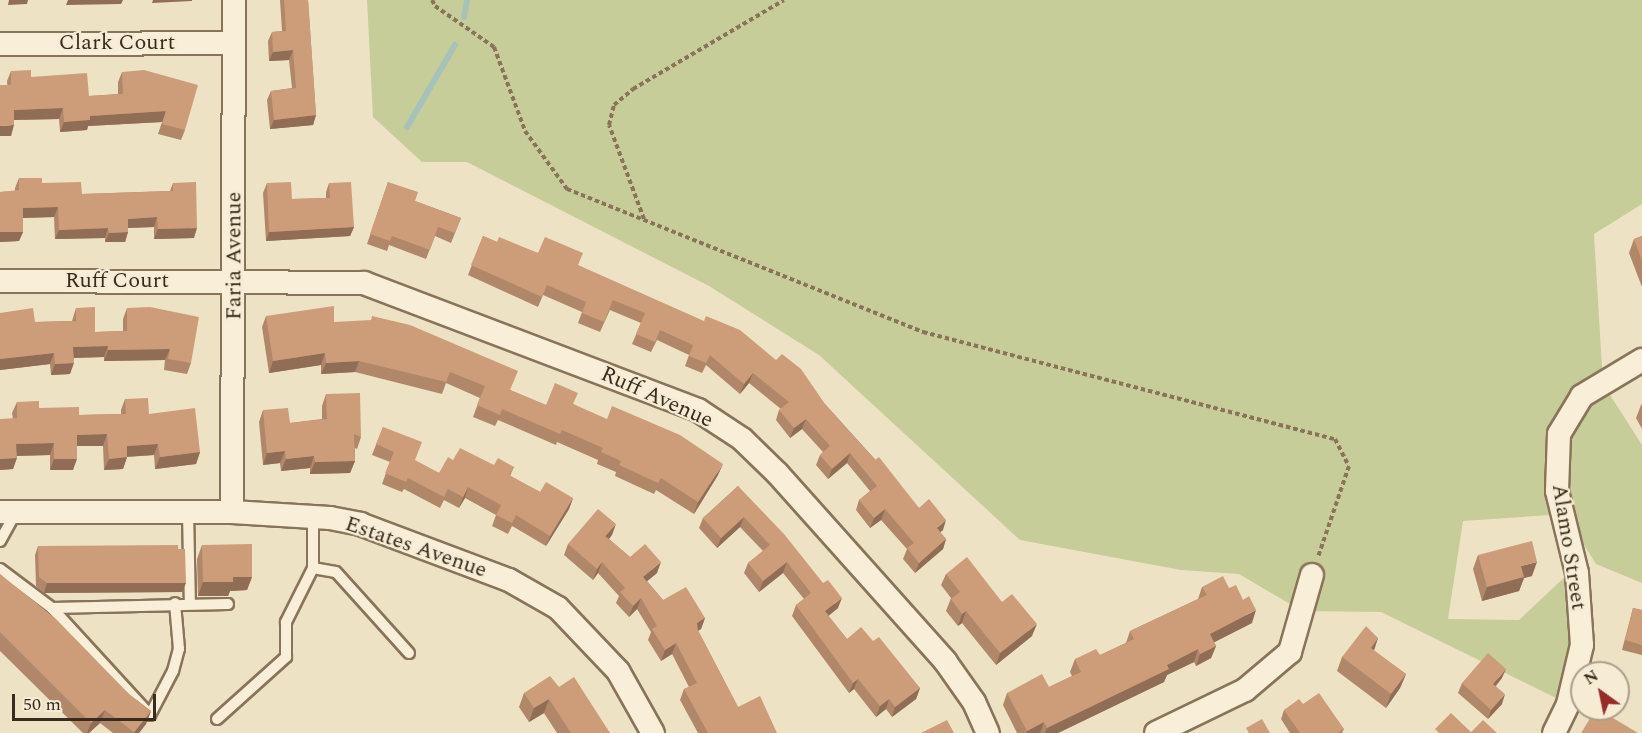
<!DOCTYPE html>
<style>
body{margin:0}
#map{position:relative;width:1642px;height:733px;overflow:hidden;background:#eee2c4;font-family:Spectral,serif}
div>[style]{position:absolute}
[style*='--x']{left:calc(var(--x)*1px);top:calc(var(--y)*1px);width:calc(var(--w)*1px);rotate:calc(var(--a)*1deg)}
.green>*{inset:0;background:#c6cd98}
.stream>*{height:6px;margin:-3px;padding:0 3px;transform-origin:3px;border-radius:3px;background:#a6c2ba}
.path>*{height:4px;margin-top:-2px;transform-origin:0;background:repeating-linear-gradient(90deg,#89745a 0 4.5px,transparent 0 7.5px)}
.roads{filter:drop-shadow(2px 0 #89745a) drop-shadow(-2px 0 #89745a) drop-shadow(0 2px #89745a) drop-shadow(0 -2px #89745a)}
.service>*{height:10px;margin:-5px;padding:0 5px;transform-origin:5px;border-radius:5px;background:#f9efd8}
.minor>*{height:22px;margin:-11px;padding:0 11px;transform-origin:11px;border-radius:11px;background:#f9efd8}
.wall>*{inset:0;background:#b08769}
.shaded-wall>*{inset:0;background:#906e55}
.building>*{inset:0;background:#cd9d7a}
span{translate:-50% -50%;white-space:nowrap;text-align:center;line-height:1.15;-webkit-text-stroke:4.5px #f6ecd4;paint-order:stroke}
.street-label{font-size:22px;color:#392c1e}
.north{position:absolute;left:1570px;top:661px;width:60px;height:60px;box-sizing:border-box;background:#f6ecd4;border:2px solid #aa9f8b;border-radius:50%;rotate:327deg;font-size:16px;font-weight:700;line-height:24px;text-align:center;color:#392c1e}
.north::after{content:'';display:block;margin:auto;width:21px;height:27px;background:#992b2a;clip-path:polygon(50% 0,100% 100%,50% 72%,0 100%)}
.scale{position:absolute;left:12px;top:694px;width:144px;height:27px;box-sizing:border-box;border:3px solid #392c1e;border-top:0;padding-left:8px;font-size:18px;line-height:21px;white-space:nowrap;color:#392c1e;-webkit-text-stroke:4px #f6ecd4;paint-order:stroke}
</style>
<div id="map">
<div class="green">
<i style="clip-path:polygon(367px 0,1642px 0,1642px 204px,1594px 234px,1603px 384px,1642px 445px,1642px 583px,1596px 564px,1565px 514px,1463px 521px,1448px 619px,1519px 620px,1569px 573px,1582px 645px,1568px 704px,1381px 612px,1302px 611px,1239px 574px,1181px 570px,1020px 540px,819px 355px,709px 286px,467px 162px,422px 162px,373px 117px)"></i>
</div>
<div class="stream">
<i style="--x:464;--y:17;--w:17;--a:-80"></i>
<i style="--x:407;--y:127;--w:95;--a:-59.7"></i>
</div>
<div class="path">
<i style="--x:432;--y:0;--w:7;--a:63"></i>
<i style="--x:435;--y:6;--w:72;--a:34.8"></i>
<i style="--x:494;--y:47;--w:90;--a:69.7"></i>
<i style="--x:525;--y:131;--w:72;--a:54.1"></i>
<i style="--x:567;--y:189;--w:384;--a:21.9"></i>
<i style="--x:923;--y:332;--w:426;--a:14.6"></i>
<i style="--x:1335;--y:439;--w:30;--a:63"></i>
<i style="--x:1349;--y:466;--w:96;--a:108.8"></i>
<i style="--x:644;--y:219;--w:100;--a:-110.4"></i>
<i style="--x:609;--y:125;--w:21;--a:-76"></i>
<i style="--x:614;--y:105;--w:25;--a:-40"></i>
<i style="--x:633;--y:89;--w:175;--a:-30.5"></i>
</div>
<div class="roads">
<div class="service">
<i style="--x:188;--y:512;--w:92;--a:88.8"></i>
<i style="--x:313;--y:516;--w:52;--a:90"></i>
<i style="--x:313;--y:568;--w:23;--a:10"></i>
<i style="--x:336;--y:572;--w:109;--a:48"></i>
<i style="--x:0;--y:541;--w:33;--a:-61"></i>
<i style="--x:0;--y:569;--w:65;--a:36.9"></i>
<i style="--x:52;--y:608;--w:145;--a:47.5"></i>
<i style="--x:150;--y:715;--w:50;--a:-62.4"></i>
<i style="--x:173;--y:671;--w:23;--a:-75"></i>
<i style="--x:179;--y:649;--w:46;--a:-95"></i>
<i style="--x:52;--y:608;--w:176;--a:-1.3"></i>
<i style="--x:217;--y:719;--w:93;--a:-41.9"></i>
<i style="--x:286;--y:657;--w:35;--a:-90"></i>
<i style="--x:286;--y:622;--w:60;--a:-63.4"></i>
</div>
<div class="minor">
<i style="--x:0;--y:44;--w:234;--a:-0.2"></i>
<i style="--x:0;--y:281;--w:364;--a:0.3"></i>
<i style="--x:364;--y:283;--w:357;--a:20.8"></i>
<i style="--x:698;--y:410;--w:53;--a:33.4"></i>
<i style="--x:742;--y:439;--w:50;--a:44.2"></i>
<i style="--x:778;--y:474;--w:251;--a:48.2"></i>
<i style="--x:945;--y:661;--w:50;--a:54.7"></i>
<i style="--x:974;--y:702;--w:34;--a:66"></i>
<i style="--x:0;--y:512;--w:232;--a:0"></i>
<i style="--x:232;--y:512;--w:98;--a:3.5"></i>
<i style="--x:330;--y:518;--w:31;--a:11"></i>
<i style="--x:360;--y:524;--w:159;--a:20.6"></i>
<i style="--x:509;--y:580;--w:56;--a:29.7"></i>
<i style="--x:558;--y:608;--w:87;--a:46.4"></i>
<i style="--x:618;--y:671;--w:71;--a:60.6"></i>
<i style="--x:232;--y:512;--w:512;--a:-89.78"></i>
<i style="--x:1156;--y:733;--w:99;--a:-25.8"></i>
<i style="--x:1245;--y:690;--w:59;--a:-40.2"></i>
<i style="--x:1290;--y:652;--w:80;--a:-74.1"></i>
<i style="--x:1554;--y:733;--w:32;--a:-64"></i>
<i style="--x:1568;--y:704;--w:61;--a:-76.7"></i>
<i style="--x:1582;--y:645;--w:72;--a:-94"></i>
<i style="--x:1577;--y:573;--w:84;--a:-103.7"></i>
<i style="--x:1557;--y:491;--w:57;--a:-88"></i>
<i style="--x:1559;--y:434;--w:44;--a:-58.8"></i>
<i style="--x:1582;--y:396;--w:70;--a:-31"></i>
</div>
</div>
<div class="wall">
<i style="clip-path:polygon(280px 0,308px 0,316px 115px,313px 125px,270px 129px,267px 100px,271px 91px,292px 88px,289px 60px,269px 61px,268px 41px,272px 32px,282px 31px)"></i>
<i style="clip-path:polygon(11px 71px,89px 96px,118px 94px,118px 82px,122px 72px,185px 130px,181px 140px,158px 134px,162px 122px,88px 126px,87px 130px,60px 132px,59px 119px,14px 120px,11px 136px,7px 81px)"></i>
<i style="clip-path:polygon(19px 178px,82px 194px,170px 191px,173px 183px,194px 238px,154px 239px,154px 227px,128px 228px,128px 232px,125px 242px,105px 242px,105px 238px,55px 239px,54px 217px,23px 218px,23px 232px,19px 241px,0 242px,0 192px,15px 191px,15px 188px)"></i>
<i style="clip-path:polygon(388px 182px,415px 201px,461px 218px,451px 243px,435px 236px,426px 259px,389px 245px,387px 251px,367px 244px)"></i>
<i style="clip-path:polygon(267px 183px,292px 199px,326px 198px,326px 192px,329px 183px,354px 227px,350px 236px,266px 241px,263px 193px)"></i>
<i style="clip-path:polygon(483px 236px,497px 242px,538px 253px,579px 266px,825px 404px,919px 508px,943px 530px,940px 532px,946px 539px,943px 549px,915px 573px,903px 559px,907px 549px,881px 520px,870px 528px,856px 510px,859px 500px,870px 491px,847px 463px,828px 479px,816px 465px,820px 455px,823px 452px,802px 429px,790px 438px,776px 420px,779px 410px,781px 409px,749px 383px,740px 394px,706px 365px,702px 373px,685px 366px,689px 355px,657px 340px,651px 352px,632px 344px,641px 323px,610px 310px,600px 332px,578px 323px,582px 312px,543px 295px,538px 307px,468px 275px)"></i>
<i style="clip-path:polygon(1642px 236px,1642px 287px,1629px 253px,1634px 239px)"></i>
<i style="clip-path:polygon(76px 308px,95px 332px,123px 331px,123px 319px,127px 308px,191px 363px,187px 374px,164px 370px,165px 360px,104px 361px,104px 357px,74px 358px,70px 374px,51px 375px,50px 364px,0 370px,0 313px,35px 322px,72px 321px)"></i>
<i style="clip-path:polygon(266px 316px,334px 322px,510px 390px,546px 405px,573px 404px,718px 475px,694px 514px,656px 490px,654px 494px,615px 476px,616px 472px,597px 464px,598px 460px,557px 442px,556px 445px,498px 420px,495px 426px,473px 417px,480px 398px,446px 383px,442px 394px,355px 372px,321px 374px,321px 365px,269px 373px,262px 327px)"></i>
<i style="clip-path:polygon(326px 394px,361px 437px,357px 449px,355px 448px,355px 461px,350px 473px,310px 474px,310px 468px,281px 471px,280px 463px,263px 465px,259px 422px,263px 410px,290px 423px,322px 419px,322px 406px)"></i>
<i style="clip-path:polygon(125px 399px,149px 414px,200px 452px,196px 464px,155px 469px,154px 455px,127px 457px,123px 469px,104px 470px,103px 446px,77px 446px,73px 470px,50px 470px,50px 455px,17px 456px,13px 469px,0 470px,0 419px,13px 419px,12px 413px,17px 402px,39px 408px,79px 415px,121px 414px,121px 410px)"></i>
<i style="clip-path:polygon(1642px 404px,1642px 429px,1636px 418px,1641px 405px)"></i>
<i style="clip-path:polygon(383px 427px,415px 461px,439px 473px,453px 460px,494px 465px,514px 467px,510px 476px,540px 492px,573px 498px,569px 509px,546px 546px,512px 526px,508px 534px,492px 526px,496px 515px,465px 498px,459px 508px,444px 500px,440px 508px,404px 489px,402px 492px,382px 484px,390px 462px,372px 455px)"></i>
<i style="clip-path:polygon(738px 486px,838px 608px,828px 616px,847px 639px,873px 641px,920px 688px,916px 699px,892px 717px,886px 709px,876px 717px,854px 689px,849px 693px,792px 616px,796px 605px,804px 599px,783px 573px,759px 592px,744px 573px,748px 563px,763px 551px,740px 527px,717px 548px,699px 528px,703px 518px)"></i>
<i style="clip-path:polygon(612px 535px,609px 539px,630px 557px,657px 573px,647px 581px,663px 600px,705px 618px,701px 629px,698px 631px,738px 707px,777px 733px,698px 733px,680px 700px,684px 689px,689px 687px,672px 654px,661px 661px,648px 640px,651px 632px,637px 609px,629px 617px,616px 603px,619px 596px,598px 573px,593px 580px,564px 555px,568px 544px)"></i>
<i style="clip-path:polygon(202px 545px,252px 577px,247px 590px,230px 591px,228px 596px,198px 596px,197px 559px)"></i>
<i style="clip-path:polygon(38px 546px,182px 592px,44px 593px,36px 586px,35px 555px)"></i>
<i style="clip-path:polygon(1478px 555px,1532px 576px,1524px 578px,1519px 591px,1482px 601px,1473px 569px)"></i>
<i style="clip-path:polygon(0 574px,130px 695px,151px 711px,146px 724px,139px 733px,113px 733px,100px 723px,89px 733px,83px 733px,0 651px)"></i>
<i style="clip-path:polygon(946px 574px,1002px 602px,1032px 636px,996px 665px,962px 623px,958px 626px,946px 611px,951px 598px,941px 585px)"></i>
<i style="clip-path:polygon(1202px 587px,1229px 588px,1252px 623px,1214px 642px,1216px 646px,1211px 658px,1196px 666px,1194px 662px,1167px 675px,1164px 682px,1058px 733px,1017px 733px,1003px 705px,1007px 693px,1049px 687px,1072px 676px,1070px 672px,1075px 659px,1100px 655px,1126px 643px,1130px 631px,1198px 599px)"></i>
<i style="clip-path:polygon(1633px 608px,1642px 610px,1642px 655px,1622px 650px)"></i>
<i style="clip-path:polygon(1378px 638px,1374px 651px,1406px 674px,1400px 688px,1386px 708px,1337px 671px,1342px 657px)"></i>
<i style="clip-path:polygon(1502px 678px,1496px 686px,1502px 704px,1488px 719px,1458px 693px,1462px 683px)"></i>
<i style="clip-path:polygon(559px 687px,610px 733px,557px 733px,544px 713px,529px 722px,519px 707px,524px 693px)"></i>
<i style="clip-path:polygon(1303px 704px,1344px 729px,1342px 733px,1290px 733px,1281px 719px,1284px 710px)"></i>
</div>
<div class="shaded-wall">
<i style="clip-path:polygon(9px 0,28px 0,27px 4px,8px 5px)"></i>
<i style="clip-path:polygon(68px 0,123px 0,121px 4px,66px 5px)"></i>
<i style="clip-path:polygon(153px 0,192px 0,192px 1px,152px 3px)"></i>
<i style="clip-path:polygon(293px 50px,289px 60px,269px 61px,273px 52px)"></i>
<i style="clip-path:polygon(63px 108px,59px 119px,10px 120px,14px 110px)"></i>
<i style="clip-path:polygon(166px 111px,162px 122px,88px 126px,87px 130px,60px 132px,64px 122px,90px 116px)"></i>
<i style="clip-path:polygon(316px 115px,313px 125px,270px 129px,274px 120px)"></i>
<i style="clip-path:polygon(14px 125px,11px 136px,0 136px,0 126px)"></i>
<i style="clip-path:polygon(58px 207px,54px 217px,19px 218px,23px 208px)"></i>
<i style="clip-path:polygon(157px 217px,154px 227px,124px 228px,128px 219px)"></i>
<i style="clip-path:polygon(354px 227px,350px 236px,266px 241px,269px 232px)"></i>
<i style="clip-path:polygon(108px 228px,105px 238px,55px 239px,59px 230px)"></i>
<i style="clip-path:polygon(197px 228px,194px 238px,154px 239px,158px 229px)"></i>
<i style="clip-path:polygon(0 232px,23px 232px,19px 241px,0 242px)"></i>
<i style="clip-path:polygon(128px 232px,125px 242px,105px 242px,109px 233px)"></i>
<i style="clip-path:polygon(108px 346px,104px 357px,69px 358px,73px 347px)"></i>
<i style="clip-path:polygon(170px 349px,165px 360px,104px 361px,108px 350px)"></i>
<i style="clip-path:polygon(54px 353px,50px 364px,0 370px,0 359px)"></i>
<i style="clip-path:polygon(325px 353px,321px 365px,269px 373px,273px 361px)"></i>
<i style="clip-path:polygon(359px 361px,355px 372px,321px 374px,326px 363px)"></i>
<i style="clip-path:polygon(74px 363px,70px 374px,51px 375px,55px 364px)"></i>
<i style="clip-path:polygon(753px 373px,749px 383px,740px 394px,744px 384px)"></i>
<i style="clip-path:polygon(806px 419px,802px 429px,790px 438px,794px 428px)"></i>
<i style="clip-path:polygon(107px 434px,103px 446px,73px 446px,77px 435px)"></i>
<i style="clip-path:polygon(54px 443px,50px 455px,12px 456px,16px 444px)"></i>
<i style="clip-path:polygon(158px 444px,154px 455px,122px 457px,127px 446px)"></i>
<i style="clip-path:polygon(285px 451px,280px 463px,263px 465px,267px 453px)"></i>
<i style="clip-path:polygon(200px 452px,196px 464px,155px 469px,160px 457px)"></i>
<i style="clip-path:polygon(850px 453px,847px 463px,828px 479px,832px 469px)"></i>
<i style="clip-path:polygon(314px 456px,310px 468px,281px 471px,286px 459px)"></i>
<i style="clip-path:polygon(127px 457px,123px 469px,104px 470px,109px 459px)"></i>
<i style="clip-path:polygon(17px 458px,13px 469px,0 470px,0 459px)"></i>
<i style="clip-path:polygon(54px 459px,77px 459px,73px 470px,50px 470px)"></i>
<i style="clip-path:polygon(355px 461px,350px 473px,310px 474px,315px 462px)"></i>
<i style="clip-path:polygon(723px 464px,718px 475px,694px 514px,698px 502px)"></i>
<i style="clip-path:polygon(468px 487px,465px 498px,459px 508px,463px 497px)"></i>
<i style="clip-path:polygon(573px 498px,569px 509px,546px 546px,550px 536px)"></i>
<i style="clip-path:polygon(885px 509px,881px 520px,870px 528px,874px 518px)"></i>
<i style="clip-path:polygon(744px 517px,740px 527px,717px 548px,721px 538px)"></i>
<i style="clip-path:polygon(946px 520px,943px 530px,933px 538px,937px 528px)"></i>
<i style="clip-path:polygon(616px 524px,612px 535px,601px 547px,605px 536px)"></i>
<i style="clip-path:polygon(946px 539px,943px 549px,915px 573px,919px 563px)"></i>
<i style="clip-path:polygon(602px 562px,598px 573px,593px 580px,597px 569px)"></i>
<i style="clip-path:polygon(661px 562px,657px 573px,639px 588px,643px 577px)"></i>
<i style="clip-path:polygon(787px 562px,783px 573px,759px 592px,763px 581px)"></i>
<i style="clip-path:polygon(1537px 562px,1532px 576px,1524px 578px,1519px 591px,1482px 601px,1487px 587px,1521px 566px)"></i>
<i style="clip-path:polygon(233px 577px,252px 577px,247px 590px,230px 591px,228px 596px,198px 596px,203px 582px)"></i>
<i style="clip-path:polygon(47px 583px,186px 583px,182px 592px,44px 593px)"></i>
<i style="clip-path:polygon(641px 598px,637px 609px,629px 617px,633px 606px)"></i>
<i style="clip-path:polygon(842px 598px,838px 608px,821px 622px,825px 611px)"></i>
<i style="clip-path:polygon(1256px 610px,1252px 623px,1205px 647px,1210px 634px)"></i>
<i style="clip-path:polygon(966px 611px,962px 623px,958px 626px,962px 614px)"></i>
<i style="clip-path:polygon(705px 618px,701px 629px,693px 634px,697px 623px)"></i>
<i style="clip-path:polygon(1037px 624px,1032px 636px,996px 665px,1000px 653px)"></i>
<i style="clip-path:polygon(1378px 638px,1373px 652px,1371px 648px)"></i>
<i style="clip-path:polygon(676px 643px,672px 654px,661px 661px,665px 650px)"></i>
<i style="clip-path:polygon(1216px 646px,1211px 658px,1196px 666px,1200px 654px)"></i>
<i style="clip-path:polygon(1198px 649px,1194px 662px,1167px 675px,1164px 682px,1058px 733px,1045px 733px,1047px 728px,1167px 665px)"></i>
<i style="clip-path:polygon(1506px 669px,1502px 678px,1489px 693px,1493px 684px)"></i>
<i style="clip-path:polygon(1406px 674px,1400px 688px,1386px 708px,1391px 694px)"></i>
<i style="clip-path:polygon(858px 679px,854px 689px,849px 693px,853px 683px)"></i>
<i style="clip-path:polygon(920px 688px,916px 699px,892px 717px,895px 707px)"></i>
<i style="clip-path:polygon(1505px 694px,1502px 704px,1488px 719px,1491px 710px)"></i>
<i style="clip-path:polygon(549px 699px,544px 713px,529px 722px,534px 708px)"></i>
<i style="clip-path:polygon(889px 699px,886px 709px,876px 717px,880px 706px)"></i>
<i style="clip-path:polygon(105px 710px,100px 723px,89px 733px,87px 733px,91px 723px)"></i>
<i style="clip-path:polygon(151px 711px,146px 724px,139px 733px,134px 733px)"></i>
<i style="clip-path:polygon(1044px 722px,1040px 733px,1026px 733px,1027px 731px)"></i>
</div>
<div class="building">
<i style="clip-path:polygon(284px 0,308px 0,316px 115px,274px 120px,271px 91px,296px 88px,293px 50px,273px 52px,272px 32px,286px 31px)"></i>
<i style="clip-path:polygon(31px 70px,31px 77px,87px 73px,89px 96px,123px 94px,122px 72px,144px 70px,198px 85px,185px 130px,162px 124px,166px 111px,90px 116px,90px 120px,64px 122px,63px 108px,14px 110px,14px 125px,0 126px,0 85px,11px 85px,11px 71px)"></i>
<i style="clip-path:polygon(19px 178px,42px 178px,42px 183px,81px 182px,82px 194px,173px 191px,173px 183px,196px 182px,197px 228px,158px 229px,157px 217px,128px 219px,128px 232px,109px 233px,108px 228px,59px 230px,58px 207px,23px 208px,23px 232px,0 232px,0 192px,19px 190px)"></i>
<i style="clip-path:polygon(291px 182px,292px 199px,330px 198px,329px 183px,351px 182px,354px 227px,269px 232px,267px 183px)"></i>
<i style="clip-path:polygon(388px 182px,418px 192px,415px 201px,461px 218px,455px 233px,438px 227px,430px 250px,392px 236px,390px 241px,370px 234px)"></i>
<i style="clip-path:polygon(483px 236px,497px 242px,499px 237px,538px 253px,545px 237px,583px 253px,578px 265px,704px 321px,706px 316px,740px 330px,776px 360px,782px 354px,801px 369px,825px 404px,875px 460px,879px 457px,919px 508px,929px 499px,946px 520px,937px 528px,946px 539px,919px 563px,907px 548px,914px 543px,885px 509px,874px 518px,859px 500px,877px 486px,850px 453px,832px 469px,820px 455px,830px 446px,806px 419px,794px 428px,779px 410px,789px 402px,753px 373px,744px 384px,710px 355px,706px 363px,689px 356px,693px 345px,660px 330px,655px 342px,636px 334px,645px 313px,613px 300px,604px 322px,582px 313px,586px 302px,547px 285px,542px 297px,471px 265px)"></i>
<i style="clip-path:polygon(1642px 236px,1642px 261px,1634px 239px)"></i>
<i style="clip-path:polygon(334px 306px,334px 322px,371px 320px,372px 316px,410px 325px,518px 371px,510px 390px,546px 405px,555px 383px,578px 393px,573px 404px,607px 419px,612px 406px,680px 435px,723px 464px,698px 502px,661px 478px,658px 483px,619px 465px,621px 461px,601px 452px,603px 448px,562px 430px,560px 434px,502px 409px,500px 415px,477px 405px,485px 386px,450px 372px,446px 382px,359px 361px,326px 363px,325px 353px,273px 361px,266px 316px)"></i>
<i style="clip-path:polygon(95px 307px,95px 332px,127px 331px,127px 308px,150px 307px,199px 317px,191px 363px,168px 359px,170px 349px,108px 350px,108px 346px,73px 347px,74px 363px,55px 364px,54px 353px,0 359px,0 313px,33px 308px,35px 322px,76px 321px,76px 308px)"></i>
<i style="clip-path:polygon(360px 393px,361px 437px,354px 434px,355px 461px,315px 462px,314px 456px,286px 459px,285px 451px,267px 453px,263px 410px,288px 408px,290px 423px,327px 419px,326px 394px)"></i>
<i style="clip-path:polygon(148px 398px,149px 414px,195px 408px,200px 452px,160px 457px,158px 444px,127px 446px,127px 457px,109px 459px,107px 434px,77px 435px,77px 459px,54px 459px,54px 443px,16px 444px,17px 458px,0 459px,0 419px,17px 418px,17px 402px,39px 401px,39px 408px,79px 407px,79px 415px,126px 414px,125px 399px)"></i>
<i style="clip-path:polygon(383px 427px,422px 442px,415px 460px,439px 473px,448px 457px,453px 460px,460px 448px,494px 465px,498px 458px,514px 467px,509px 475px,540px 492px,546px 482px,573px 498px,550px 536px,516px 515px,512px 523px,496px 515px,501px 505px,468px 487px,463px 497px,448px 489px,444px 497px,408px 478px,406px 482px,385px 473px,394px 452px,376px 444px)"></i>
<i style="clip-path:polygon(738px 486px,784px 534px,823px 583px,828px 580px,842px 598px,825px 611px,847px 639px,861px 627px,873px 641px,879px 637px,920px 688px,895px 707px,889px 699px,880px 706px,858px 679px,853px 683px,796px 605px,811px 593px,787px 562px,763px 581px,748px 563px,770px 545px,744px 517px,721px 538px,703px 518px)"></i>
<i style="clip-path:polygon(598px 509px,616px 524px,605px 536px,630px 557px,645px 544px,661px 562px,643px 577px,663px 600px,686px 587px,705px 618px,697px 623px,698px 630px,738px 707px,760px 696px,777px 733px,708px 733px,684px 689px,697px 683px,676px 643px,665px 650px,652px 629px,657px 626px,641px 598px,633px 606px,620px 592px,625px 588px,602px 562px,597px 569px,568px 544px)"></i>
<i style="clip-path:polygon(1532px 541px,1537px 562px,1521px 566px,1524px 577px,1487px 587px,1478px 555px)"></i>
<i style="clip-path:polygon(252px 544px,252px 577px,233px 577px,233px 582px,203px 582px,202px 545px)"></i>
<i style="clip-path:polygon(178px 545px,178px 549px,185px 549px,186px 583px,47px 583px,39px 577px,38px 546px)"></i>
<i style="clip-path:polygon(967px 557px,1002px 602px,1012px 594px,1037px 624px,1000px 653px,966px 611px,962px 614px,951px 599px,960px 592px,946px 574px)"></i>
<i style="clip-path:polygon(0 574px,56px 619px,130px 695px,151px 711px,134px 732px,105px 710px,91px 723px,0 632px)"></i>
<i style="clip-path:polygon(1223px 576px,1229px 588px,1236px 585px,1243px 600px,1249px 596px,1256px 610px,1210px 634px,1216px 646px,1200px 654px,1198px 649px,1167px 665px,1169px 669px,1047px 728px,1044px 722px,1027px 731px,1007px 693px,1042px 674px,1049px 687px,1081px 672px,1075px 659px,1096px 649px,1100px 655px,1134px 639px,1130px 631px,1207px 595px,1202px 587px)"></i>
<i style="clip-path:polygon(1633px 608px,1642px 610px,1642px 645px,1625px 640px)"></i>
<i style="clip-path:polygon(1366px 626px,1378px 638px,1371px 648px,1406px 674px,1391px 694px,1342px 657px)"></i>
<i style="clip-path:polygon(1488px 653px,1506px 669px,1493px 684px,1505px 694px,1491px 710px,1462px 683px)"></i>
<i style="clip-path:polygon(550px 676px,559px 687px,574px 677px,610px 733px,571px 733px,549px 699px,534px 708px,524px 693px)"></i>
<i style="clip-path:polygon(1319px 693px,1344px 729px,1338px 733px,1300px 733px,1284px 710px,1299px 699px,1303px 704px)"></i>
<i style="clip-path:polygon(1596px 709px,1598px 709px,1638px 733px,1581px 733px)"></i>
<i style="clip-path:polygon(1451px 713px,1471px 732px,1483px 720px,1497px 733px,1439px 733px,1435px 729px)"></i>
<i style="clip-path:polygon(1262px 719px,1270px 733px,1249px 733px,1246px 728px)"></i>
<i style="clip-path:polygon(947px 720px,954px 733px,921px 733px)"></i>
</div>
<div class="street-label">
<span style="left:117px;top:43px">Clark Court</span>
<span style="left:234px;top:256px;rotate:-90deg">Faria Avenue</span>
<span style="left:117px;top:281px">Ruff Court</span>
<span style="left:657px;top:397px;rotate:24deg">Ruff Avenue</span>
<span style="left:416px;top:547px;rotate:19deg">Estates Avenue</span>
<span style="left:1569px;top:547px;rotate:81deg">Alamo Street</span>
</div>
<div class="north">N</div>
<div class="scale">50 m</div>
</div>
